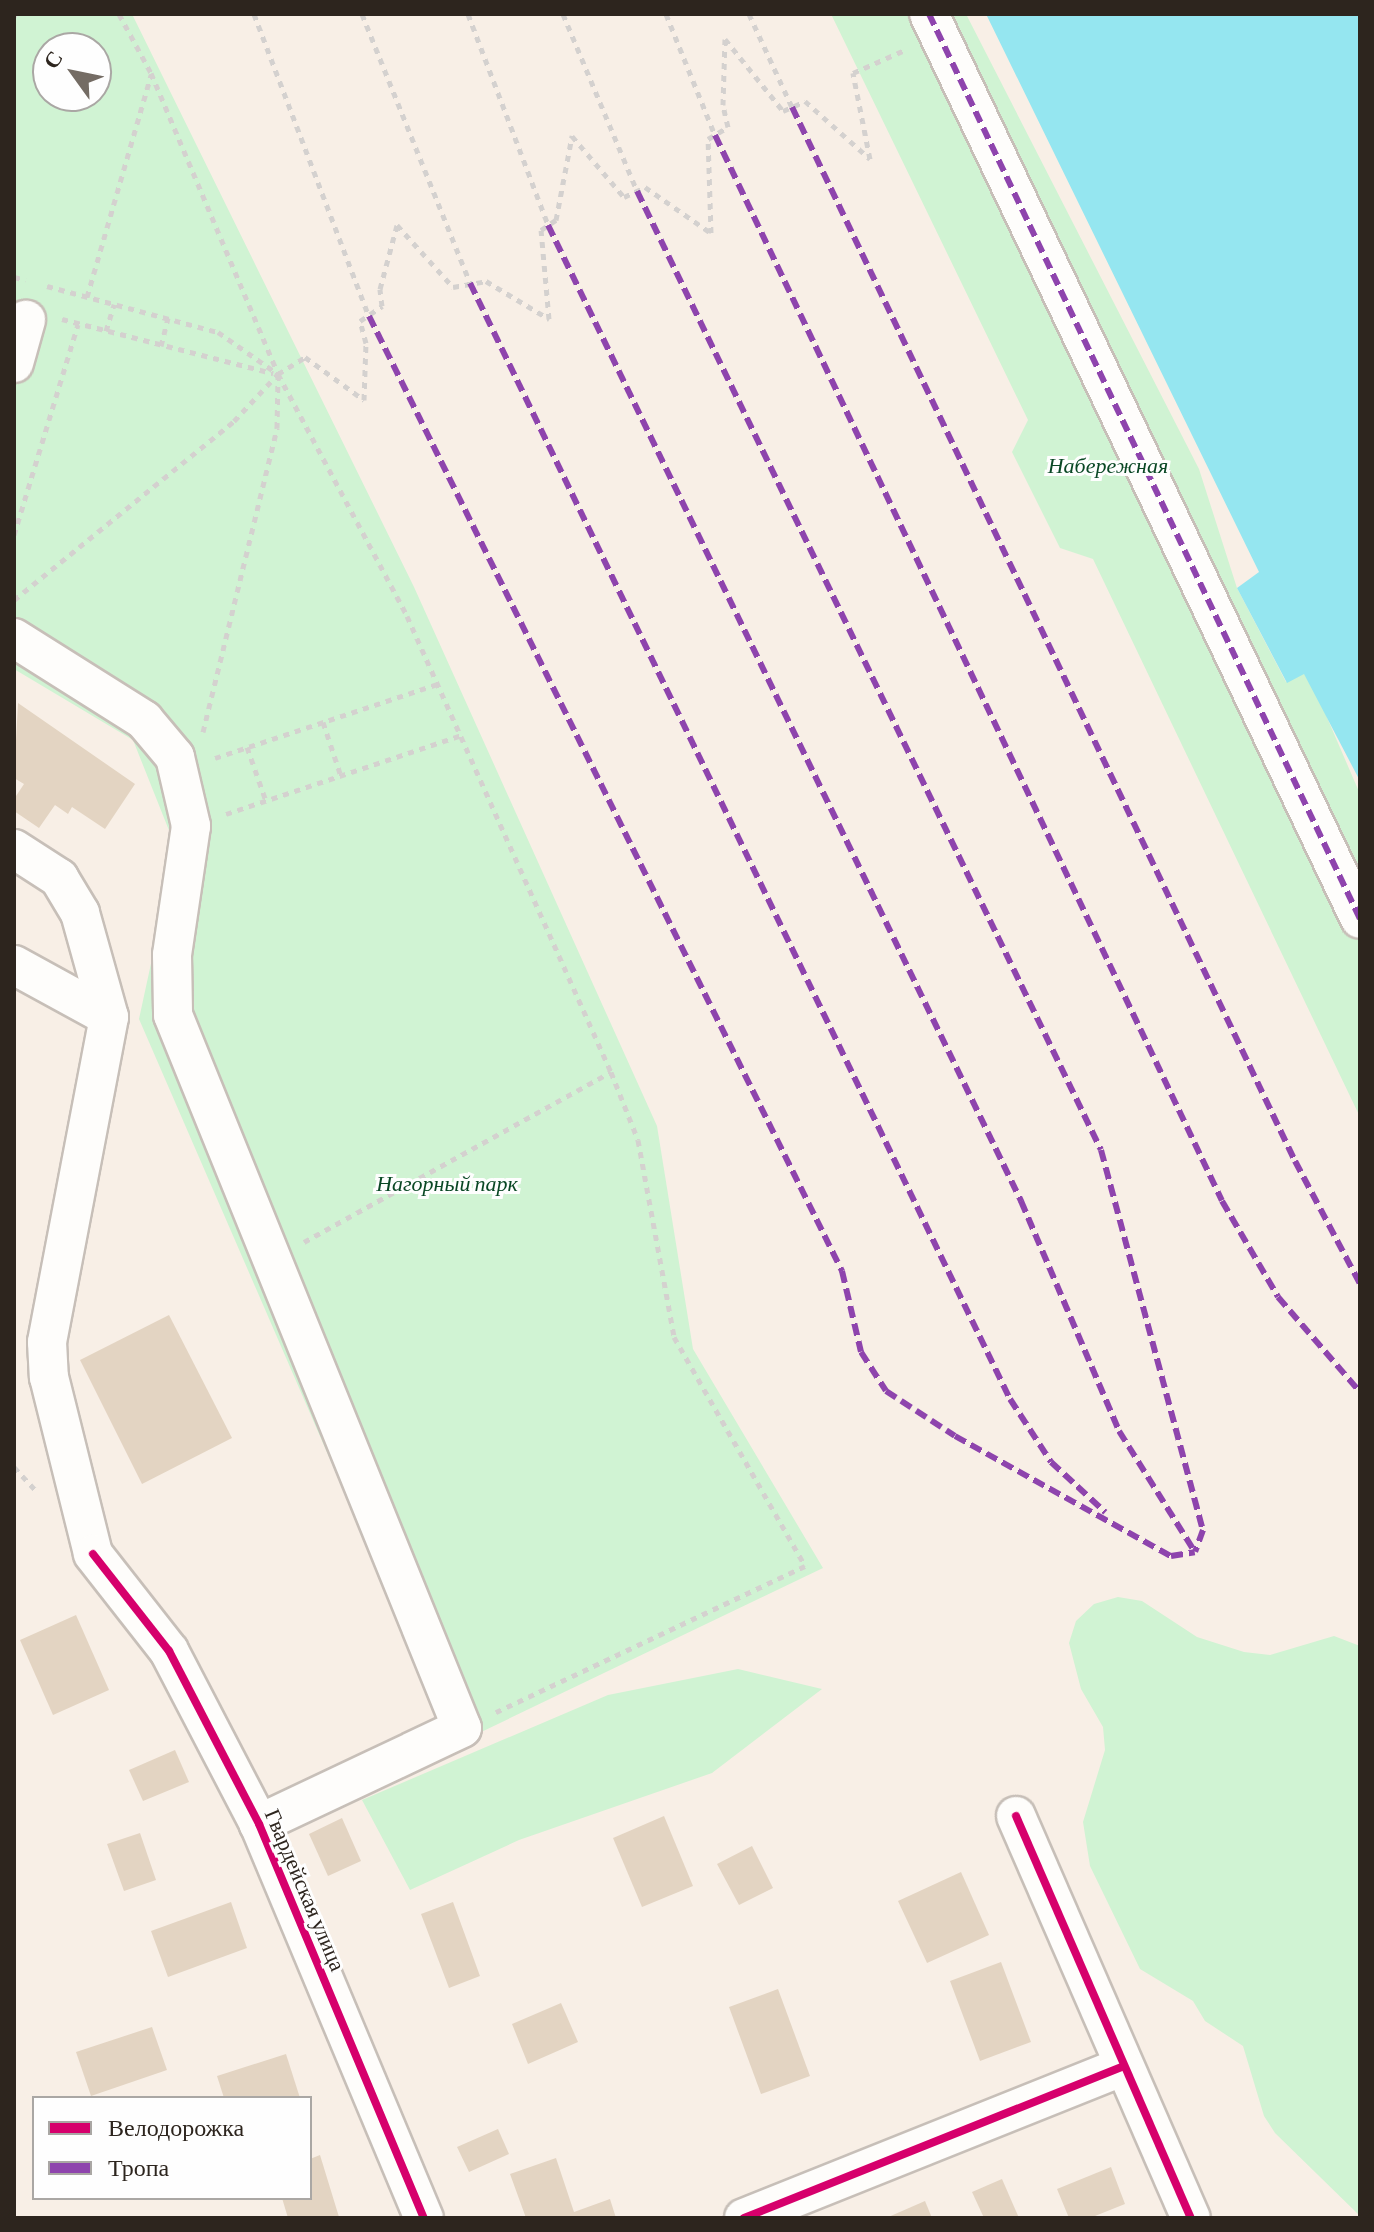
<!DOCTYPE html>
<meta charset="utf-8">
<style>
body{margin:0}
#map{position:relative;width:1374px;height:2232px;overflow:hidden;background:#f8efe6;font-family:"Crimson Pro",serif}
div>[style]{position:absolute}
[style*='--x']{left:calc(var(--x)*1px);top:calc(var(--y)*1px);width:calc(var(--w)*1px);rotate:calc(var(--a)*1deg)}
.green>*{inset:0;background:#d0f3d3}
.water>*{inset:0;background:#95e6f0}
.building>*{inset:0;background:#e3d4c2}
.path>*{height:5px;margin-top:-2.5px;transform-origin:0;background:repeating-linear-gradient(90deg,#d4d1cf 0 6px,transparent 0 12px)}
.roads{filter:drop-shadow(2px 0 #c7bfb8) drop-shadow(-2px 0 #c7bfb8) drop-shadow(0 2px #c7bfb8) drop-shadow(0 -2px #c7bfb8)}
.minor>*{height:38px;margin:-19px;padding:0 19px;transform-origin:19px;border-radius:19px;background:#fefdfb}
.quiet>*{height:6px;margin-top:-3px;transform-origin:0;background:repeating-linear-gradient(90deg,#8e44ad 0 12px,transparent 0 18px)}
.cycleway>*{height:8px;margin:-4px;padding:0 4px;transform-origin:4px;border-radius:4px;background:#d6006c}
span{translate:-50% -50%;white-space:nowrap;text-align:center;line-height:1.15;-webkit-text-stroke:6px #fefefe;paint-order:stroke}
.park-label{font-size:22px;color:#0a4825;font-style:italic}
.street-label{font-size:22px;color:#2d251e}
.frame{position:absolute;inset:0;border:16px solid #2d251e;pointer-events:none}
.legend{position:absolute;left:32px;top:2096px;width:280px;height:104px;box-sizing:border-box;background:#fefefe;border:2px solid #aaa7a4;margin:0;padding:10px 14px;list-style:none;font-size:24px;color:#2d251e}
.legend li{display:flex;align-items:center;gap:16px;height:40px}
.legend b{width:40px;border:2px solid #aaa7a4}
.north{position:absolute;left:32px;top:32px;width:80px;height:80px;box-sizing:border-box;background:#fefefe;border:2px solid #aaa7a4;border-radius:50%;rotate:303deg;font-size:22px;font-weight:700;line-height:32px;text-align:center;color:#2d251e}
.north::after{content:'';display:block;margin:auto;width:28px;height:36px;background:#746c64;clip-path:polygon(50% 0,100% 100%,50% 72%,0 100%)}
</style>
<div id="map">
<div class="green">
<i style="clip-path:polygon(evenodd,14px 14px,132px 14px,414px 587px,657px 1126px,693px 1349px,823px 1568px,454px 1745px,139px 1019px,176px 848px,133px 740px,14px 669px,14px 14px,48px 48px,96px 48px,96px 96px,48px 96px,48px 48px)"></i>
<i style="clip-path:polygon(831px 14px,966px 14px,1199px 469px,1237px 588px,1286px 682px,1304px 673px,1319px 699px,1360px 794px,1360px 1117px,1093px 559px,1060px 548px,1012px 452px,1028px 420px)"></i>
<i style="clip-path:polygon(1118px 1597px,1142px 1601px,1197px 1637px,1244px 1652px,1270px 1655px,1334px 1636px,1360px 1646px,1360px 2216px,1275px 2133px,1264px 2116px,1243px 2046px,1205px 2021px,1193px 2001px,1140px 1969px,1090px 1866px,1083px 1822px,1105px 1750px,1103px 1727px,1081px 1689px,1069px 1643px,1076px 1621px,1094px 1604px)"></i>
<i style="clip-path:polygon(738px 1669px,822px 1689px,712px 1773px,519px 1840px,410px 1890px,362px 1800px,608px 1695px)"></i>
</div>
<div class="water">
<i style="clip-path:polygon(986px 14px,1360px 14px,1360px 781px,1304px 674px,1287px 683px,1237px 588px,1259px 572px)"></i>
</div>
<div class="building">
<i style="clip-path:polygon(18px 703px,135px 784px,105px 829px,72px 807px,68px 814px,55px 805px,39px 828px,14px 811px,14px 799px,24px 784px,14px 778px)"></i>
<i style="clip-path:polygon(169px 1315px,232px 1438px,142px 1484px,80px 1360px)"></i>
<i style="clip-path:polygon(76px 1615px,109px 1690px,53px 1715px,20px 1640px)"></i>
<i style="clip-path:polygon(175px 1750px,189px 1782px,143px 1801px,129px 1770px)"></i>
<i style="clip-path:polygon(664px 1816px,693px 1886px,642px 1907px,613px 1838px)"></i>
<i style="clip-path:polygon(342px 1818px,361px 1861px,328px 1876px,309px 1834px)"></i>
<i style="clip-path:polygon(140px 1833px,156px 1880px,124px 1891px,107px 1844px)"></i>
<i style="clip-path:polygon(752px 1846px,773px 1888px,739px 1905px,717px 1864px)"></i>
<i style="clip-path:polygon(961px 1872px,989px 1935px,927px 1963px,898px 1901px)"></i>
<i style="clip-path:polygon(231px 1902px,247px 1948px,168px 1977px,151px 1931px)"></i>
<i style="clip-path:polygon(453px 1902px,480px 1976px,449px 1988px,421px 1914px)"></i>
<i style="clip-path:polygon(1001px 1962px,1031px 2042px,980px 2061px,950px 1981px)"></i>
<i style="clip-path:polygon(778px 1989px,810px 2076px,761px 2094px,729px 2007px)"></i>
<i style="clip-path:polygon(561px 2003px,578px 2042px,528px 2064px,512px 2024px)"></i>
<i style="clip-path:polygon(152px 2027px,167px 2070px,91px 2096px,76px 2052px)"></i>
<i style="clip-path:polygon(286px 2054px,300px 2098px,224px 2098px,217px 2076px)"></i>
<i style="clip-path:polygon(498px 2129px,509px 2154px,469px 2172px,457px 2147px)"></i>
<i style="clip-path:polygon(320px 2155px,339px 2217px,288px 2218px,282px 2198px,310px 2198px,310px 2159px)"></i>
<i style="clip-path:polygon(556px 2158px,574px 2212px,610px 2199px,616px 2218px,526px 2218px,510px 2174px)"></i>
<i style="clip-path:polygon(1111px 2167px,1125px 2204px,1090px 2218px,1069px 2218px,1057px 2189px)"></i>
<i style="clip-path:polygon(1002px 2179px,1019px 2218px,984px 2218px,972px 2192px)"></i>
<i style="clip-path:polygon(925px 2201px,932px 2218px,886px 2218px)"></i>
</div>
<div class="path">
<i style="--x:119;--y:14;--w:67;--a:61.5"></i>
<i style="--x:151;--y:73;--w:327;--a:67.1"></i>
<i style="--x:278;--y:374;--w:274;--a:61.9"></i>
<i style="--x:407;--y:616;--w:500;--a:65.9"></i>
<i style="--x:611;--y:1072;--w:73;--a:68.3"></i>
<i style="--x:638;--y:1140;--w:200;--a:79.6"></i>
<i style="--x:674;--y:1337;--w:264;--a:60.2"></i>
<i style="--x:805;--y:1566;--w:342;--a:154.7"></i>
<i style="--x:254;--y:14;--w:323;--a:69.2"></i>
<i style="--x:362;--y:14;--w:290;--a:68.1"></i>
<i style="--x:468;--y:14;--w:226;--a:69.2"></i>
<i style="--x:563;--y:14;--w:192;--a:67.3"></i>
<i style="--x:666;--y:14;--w:131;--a:68"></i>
<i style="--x:749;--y:14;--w:102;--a:65.2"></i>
<i style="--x:14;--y:17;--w:3;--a:-72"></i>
<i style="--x:14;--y:277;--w:12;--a:14"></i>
<i style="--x:47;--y:286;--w:177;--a:15.1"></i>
<i style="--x:218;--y:332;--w:73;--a:35"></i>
<i style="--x:87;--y:297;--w:231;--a:-73.9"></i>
<i style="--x:62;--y:319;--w:218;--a:14.4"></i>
<i style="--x:106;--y:331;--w:28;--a:-73"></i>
<i style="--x:161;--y:346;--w:29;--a:-76"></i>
<i style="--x:14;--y:535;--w:220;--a:-73.1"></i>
<i style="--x:14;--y:600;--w:284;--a:-39.1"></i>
<i style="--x:234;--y:421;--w:64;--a:-46.9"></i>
<i style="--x:278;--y:374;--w:32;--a:-32"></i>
<i style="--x:305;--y:357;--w:73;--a:36.1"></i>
<i style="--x:364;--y:400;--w:57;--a:-88"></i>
<i style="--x:366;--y:343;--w:23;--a:-105"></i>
<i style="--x:360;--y:321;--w:27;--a:-34"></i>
<i style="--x:382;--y:306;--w:17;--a:-97"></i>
<i style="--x:380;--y:289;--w:66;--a:-75.1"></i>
<i style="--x:397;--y:225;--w:84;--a:47.9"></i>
<i style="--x:453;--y:287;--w:34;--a:-10"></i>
<i style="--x:486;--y:281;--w:74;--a:31.1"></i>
<i style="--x:549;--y:319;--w:89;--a:-95.1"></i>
<i style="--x:541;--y:230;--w:18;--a:-34"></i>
<i style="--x:556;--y:220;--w:86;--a:-79.2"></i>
<i style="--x:572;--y:136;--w:80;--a:49.6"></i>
<i style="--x:624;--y:197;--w:23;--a:-25"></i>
<i style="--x:645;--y:187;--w:80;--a:34.9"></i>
<i style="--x:711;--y:233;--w:94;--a:-91.8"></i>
<i style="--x:708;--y:139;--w:23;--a:-31"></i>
<i style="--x:728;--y:127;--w:23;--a:-103"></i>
<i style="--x:723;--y:105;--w:66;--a:-88.3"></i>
<i style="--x:725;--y:39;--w:92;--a:51.1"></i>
<i style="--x:783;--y:111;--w:24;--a:-24"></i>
<i style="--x:805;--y:101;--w:87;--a:41.7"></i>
<i style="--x:870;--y:159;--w:88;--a:-101.2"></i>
<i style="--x:853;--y:73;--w:57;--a:-23.9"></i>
<i style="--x:323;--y:722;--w:57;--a:71.6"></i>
<i style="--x:203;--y:732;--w:313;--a:-76.3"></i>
<i style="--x:277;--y:428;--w:53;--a:-88.9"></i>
<i style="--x:247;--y:747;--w:57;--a:70.6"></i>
<i style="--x:215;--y:758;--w:235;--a:-18.4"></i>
<i style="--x:226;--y:814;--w:249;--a:-18.5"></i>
<i style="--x:304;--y:1242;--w:351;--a:-29"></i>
<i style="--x:14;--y:1467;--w:35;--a:47"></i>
</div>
<div class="roads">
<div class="minor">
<i style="--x:929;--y:14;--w:1002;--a:64.53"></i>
<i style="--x:14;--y:363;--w:45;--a:-74.4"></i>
<i style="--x:14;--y:638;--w:154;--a:32.2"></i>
<i style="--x:144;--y:720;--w:48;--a:50"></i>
<i style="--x:175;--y:757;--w:71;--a:76.9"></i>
<i style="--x:191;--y:826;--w:130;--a:98.4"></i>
<i style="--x:172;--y:955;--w:60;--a:89"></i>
<i style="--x:173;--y:1015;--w:769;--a:67.94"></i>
<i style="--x:462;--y:1728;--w:225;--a:154.7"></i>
<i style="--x:14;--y:849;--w:54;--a:32.8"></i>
<i style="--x:59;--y:878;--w:41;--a:59"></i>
<i style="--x:80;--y:913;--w:108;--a:74.4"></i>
<i style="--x:14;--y:965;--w:108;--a:28.7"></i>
<i style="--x:109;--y:1017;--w:331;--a:100.8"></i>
<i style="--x:47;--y:1342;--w:35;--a:87"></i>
<i style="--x:49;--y:1377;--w:182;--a:76"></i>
<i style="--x:93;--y:1554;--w:123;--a:51.9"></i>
<i style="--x:169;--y:1651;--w:195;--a:62.5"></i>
<i style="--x:259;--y:1824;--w:427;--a:67.3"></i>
<i style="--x:1016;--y:1816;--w:438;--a:66.5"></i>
<i style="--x:744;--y:2218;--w:406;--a:-21.8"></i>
</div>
</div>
<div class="quiet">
<i style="--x:929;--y:14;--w:1002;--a:64.53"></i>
<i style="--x:792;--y:107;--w:1168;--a:64.49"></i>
<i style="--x:1295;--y:1161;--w:139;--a:62.1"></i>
<i style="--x:715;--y:135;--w:1180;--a:64.56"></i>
<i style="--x:1222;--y:1201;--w:111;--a:59.7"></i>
<i style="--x:1278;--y:1297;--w:125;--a:49.2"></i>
<i style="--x:637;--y:191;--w:1065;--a:64.18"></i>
<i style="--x:1101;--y:1150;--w:393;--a:75"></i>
<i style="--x:1203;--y:1530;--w:23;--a:110"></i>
<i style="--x:548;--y:225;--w:1085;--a:64.14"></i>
<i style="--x:1021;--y:1201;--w:250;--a:66.9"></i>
<i style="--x:1119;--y:1431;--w:143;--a:57.9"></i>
<i style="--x:470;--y:283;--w:1240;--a:64.18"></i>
<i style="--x:1010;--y:1399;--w:75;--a:56.9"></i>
<i style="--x:1051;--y:1462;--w:74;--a:42.8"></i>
<i style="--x:369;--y:316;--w:1066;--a:63.65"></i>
<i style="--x:842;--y:1271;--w:83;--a:76.8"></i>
<i style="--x:861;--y:1352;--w:46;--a:57.3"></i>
<i style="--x:886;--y:1391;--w:82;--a:33.1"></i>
<i style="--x:955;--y:1436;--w:247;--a:29.1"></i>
<i style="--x:1171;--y:1556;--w:24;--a:-9"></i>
</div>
<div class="cycleway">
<i style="--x:93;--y:1554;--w:123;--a:51.9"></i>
<i style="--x:169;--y:1651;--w:195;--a:62.5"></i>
<i style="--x:259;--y:1824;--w:427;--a:67.3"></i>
<i style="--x:1016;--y:1816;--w:438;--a:66.5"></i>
<i style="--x:744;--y:2218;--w:406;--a:-21.8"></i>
</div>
<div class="park-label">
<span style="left:1108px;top:466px">Набережная</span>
<span style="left:447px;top:1184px">Нагорный парк</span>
</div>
<div class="street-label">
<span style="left:305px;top:1890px;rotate:67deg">Гвардейская улица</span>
</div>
<div class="frame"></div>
<ul class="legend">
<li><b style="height:10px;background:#d6006c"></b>Велодорожка</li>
<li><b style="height:10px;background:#8e44ad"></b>Тропа</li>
</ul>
<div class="north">С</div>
</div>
